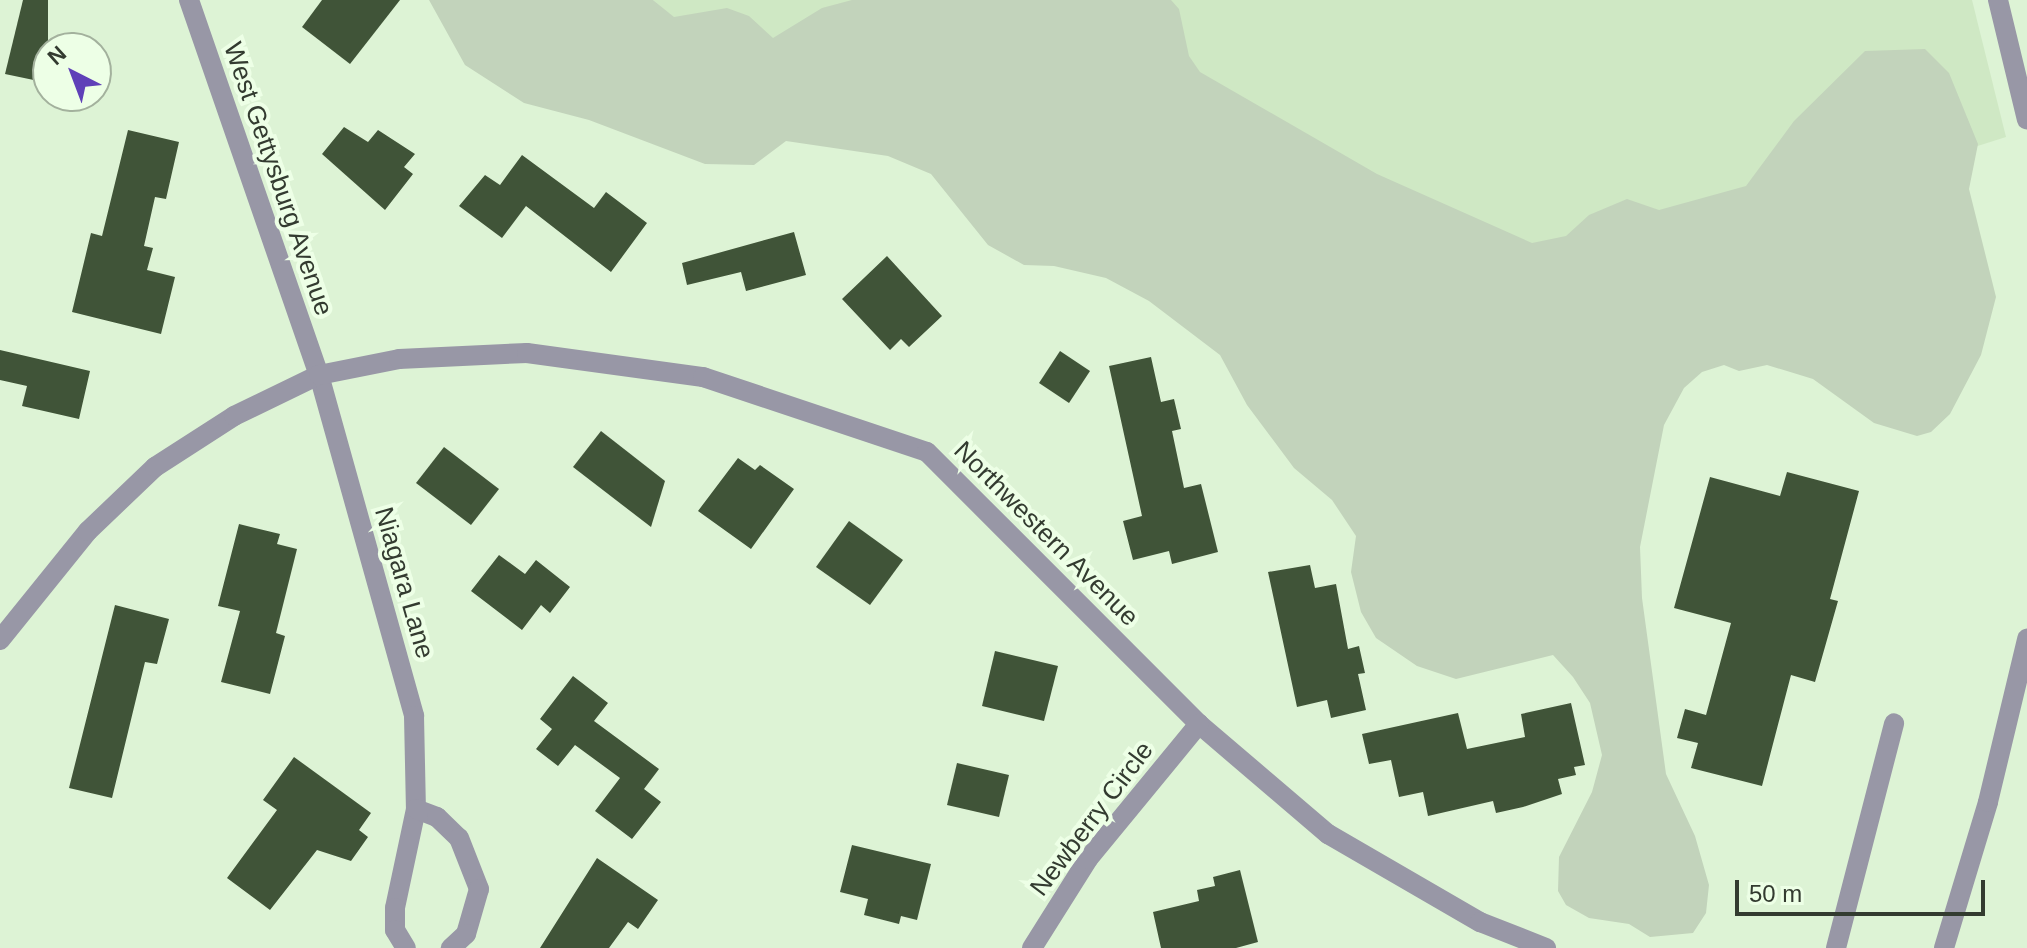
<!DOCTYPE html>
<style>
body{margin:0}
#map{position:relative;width:2027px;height:948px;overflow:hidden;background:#ddf3d5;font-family:Helvetica,sans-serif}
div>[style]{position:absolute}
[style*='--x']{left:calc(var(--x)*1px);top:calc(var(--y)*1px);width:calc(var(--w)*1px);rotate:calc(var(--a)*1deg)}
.built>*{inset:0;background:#cfe8c4}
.green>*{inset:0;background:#c2d3bb}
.building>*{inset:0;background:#405438}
.minor>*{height:20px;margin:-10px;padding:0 10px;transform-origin:10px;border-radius:10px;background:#9897a6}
span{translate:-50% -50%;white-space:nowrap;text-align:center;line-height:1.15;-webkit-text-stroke:8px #edffe6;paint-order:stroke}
.street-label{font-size:26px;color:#333b30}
.north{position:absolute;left:32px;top:32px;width:80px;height:80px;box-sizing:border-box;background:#edffe6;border:2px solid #a3b19d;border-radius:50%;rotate:318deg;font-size:22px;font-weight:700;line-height:32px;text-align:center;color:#333b30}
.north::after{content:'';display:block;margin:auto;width:28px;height:36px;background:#5f40b8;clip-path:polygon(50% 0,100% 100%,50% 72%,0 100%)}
.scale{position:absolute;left:1735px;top:880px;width:250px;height:36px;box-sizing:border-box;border:4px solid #333b30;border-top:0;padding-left:10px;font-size:24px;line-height:28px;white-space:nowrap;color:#333b30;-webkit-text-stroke:6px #edffe6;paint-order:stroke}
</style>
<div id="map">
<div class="built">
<i style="clip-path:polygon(653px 0,1972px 0,2006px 137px,1546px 283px,673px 17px)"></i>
</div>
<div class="green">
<i style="clip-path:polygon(429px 0,653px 0,674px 17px,727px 8px,749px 16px,773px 38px,822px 8px,852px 0,1171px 0,1179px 9px,1189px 56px,1200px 72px,1377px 174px,1532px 243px,1566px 236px,1589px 215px,1627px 199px,1659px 210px,1746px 186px,1794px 121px,1865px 51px,1925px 49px,1949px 73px,1978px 144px,1969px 189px,1996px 297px,1981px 355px,1950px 414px,1931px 432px,1917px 436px,1874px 423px,1813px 379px,1767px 365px,1739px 371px,1724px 365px,1702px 372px,1684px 388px,1664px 425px,1640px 547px,1642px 598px,1666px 774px,1695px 836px,1709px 885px,1706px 913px,1693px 933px,1650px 937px,1629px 924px,1589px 918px,1566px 905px,1558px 891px,1559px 857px,1592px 792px,1602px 755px,1590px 703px,1573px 677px,1553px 655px,1456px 679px,1417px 666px,1376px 638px,1361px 612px,1351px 572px,1356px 536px,1332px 500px,1294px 468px,1247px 405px,1220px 355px,1149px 301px,1106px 278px,1054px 266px,1024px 265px,988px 245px,931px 174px,888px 156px,786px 141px,754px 165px,705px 164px,589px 120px,524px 103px,465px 65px)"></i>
</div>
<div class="building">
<i style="clip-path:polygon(23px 0,48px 0,48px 83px,5px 74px)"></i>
<i style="clip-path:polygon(322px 0,400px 0,350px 64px,302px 27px)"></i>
<i style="clip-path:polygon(344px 127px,368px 142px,378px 130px,415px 154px,404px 167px,413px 174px,385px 210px,322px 154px)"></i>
<i style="clip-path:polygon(128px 130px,179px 142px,166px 199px,155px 197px,144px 246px,153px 248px,147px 270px,175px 277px,161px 334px,72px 312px,91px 233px,102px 236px)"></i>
<i style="clip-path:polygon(522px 155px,594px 208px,606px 192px,647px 223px,611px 272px,526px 206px,502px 238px,459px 206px,485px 175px,500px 185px)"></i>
<i style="clip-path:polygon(794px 232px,806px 275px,746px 291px,741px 272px,687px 285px,682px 263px)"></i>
<i style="clip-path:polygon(887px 256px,942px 316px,909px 347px,901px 339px,890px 350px,842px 299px)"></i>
<i style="clip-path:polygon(0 350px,90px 371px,79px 419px,22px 406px,27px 386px,0 380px)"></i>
<i style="clip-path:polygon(1060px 351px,1090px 371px,1069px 403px,1039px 383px)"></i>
<i style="clip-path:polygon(1151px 357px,1161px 402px,1174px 399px,1181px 429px,1172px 431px,1184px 488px,1201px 484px,1218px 552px,1172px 564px,1169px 551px,1133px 560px,1123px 521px,1142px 516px,1109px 366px)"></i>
<i style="clip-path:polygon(601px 431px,665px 481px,651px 527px,573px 467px)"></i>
<i style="clip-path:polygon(444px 447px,499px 489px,471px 525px,416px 483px)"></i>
<i style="clip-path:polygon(738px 458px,755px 470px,760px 465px,794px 489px,751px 549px,698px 511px)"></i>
<i style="clip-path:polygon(1787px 472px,1859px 491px,1830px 599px,1838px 601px,1815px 682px,1791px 675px,1762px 786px,1691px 768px,1698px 743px,1677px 738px,1685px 709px,1706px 715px,1731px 623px,1674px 608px,1710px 477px,1780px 496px)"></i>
<i style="clip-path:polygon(849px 521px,903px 560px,870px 605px,816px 567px)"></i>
<i style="clip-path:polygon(239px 524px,280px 534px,277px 544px,297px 549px,276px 633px,285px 636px,270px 694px,221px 682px,240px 611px,218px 606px)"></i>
<i style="clip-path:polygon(499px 555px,525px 574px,536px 560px,570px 587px,550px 613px,541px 605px,522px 630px,471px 591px)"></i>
<i style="clip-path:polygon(1310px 565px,1315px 588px,1336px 584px,1348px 649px,1359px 646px,1365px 673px,1358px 674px,1366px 710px,1331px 718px,1327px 700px,1297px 707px,1268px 572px)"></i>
<i style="clip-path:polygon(115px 605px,169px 619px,157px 664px,145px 662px,112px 798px,69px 788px)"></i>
<i style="clip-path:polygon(995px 651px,1058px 666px,1044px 721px,982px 706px)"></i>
<i style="clip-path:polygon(573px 676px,608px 703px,594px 721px,659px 769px,644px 789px,661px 802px,632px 839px,595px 811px,620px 778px,575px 745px,558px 766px,536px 749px,552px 729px,540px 719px)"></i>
<i style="clip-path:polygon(1571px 703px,1585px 765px,1574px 767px,1576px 775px,1558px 779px,1562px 794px,1523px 807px,1496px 813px,1493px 801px,1428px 816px,1423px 792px,1399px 797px,1391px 760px,1369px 764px,1362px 734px,1458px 713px,1467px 749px,1525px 737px,1521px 714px)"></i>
<i style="clip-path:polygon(294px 757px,371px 813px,359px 830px,368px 837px,351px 861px,317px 850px,270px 910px,227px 878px,277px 810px,263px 800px)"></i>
<i style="clip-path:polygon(957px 763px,1009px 775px,999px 817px,947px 805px)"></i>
<i style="clip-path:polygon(852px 845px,931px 864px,917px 920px,901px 916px,899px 924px,864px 915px,868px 899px,840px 892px)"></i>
<i style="clip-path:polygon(597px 858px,658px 900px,638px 929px,628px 922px,609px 948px,540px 948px)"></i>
<i style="clip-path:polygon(1240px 870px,1258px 942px,1236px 948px,1161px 948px,1153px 912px,1199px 901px,1197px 890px,1215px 886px,1213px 877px)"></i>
</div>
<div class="minor">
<i style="--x:189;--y:0;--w:397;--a:70.9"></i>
<i style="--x:319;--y:375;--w:354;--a:74.4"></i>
<i style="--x:414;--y:716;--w:93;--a:88.8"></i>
<i style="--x:416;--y:809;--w:101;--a:102"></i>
<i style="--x:395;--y:908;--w:22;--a:90"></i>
<i style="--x:395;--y:930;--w:21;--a:59"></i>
<i style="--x:1998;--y:0;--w:123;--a:76.4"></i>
<i style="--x:0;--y:640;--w:140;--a:-51.1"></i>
<i style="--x:88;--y:531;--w:93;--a:-43.7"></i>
<i style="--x:155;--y:467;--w:94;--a:-32.8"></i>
<i style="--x:234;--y:416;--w:94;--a:-25.8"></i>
<i style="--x:319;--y:375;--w:82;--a:-11.3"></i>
<i style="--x:399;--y:359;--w:128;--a:-2.7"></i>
<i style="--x:527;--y:353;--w:178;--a:7.8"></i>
<i style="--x:703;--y:377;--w:236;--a:18.5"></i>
<i style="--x:927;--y:452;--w:385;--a:45"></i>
<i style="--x:1199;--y:724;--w:170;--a:40.5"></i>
<i style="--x:1328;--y:834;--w:176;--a:30.1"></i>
<i style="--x:1480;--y:922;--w:71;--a:21.5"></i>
<i style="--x:416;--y:809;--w:22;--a:21"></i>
<i style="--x:437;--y:817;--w:30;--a:44"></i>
<i style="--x:459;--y:838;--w:55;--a:68.6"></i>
<i style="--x:479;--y:889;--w:47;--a:106.1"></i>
<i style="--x:466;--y:934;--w:21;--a:137"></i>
<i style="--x:1032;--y:948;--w:105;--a:-57.8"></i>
<i style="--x:1088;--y:859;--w:175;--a:-50.6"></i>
<i style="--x:1836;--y:948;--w:232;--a:-75.5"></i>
<i style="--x:1944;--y:948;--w:152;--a:-73.2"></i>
<i style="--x:1988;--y:802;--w:168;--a:-76.5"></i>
</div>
<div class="street-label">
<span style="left:278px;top:179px;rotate:71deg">West Gettysburg Avenue</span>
<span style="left:1046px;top:534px;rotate:45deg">Northwestern Avenue</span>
<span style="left:404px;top:583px;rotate:74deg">Niagara Lane</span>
<span style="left:1092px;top:819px;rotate:-53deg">Newberry Circle</span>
</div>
<div class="north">N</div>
<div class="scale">50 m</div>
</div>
